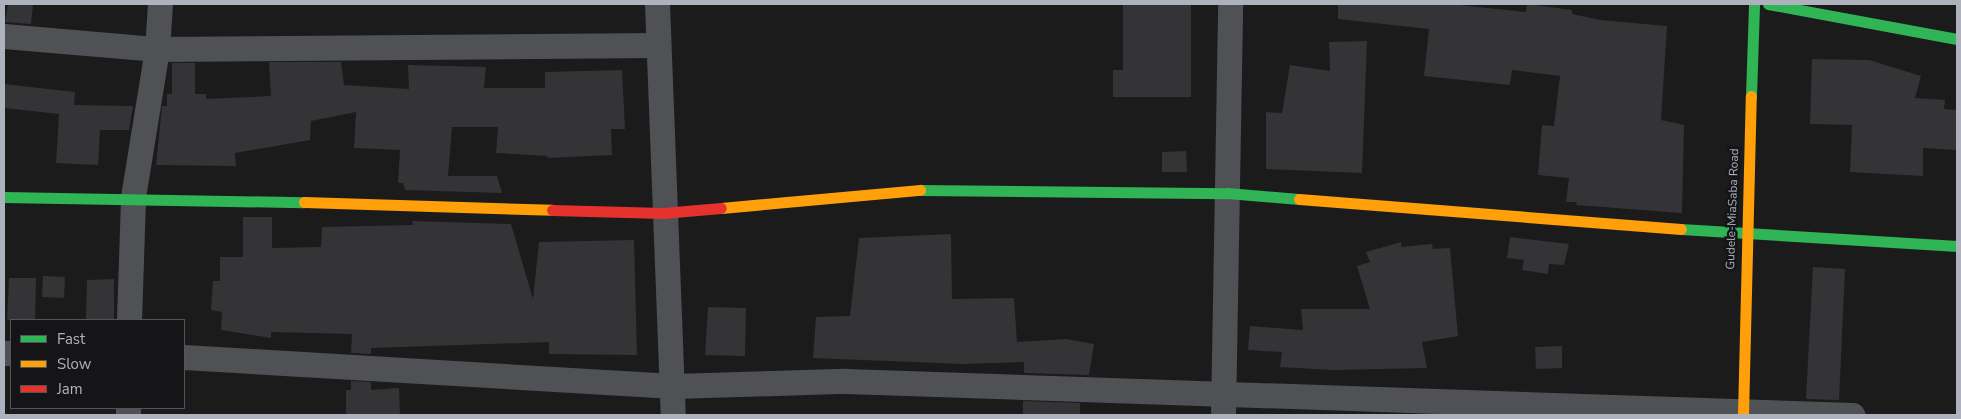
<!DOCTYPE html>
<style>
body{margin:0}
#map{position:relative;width:1961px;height:419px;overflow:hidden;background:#1b1b1c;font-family:"Nunito Sans",sans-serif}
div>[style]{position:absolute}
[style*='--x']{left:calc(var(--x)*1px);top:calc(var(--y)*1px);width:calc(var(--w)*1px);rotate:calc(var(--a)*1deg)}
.building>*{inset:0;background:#343436}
.street>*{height:25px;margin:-12.5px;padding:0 12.5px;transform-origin:12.5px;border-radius:12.5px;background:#4f5155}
.fast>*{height:11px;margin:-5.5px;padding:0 5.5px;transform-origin:5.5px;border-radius:5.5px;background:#30b455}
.slow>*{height:11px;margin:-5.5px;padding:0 5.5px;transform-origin:5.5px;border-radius:5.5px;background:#ff9f0a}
.jam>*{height:11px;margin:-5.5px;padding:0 5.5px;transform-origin:5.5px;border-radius:5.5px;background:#e5322d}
span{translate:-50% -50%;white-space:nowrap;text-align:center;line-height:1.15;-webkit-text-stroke:5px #151518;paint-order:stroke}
.street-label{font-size:12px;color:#adb2bc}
.frame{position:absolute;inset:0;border:5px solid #adb2bc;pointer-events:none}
.legend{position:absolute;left:10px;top:319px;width:175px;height:90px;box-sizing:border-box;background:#151518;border:1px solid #52545a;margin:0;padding:6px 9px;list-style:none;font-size:15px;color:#adb2bc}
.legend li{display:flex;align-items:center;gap:10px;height:25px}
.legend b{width:25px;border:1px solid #52545a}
</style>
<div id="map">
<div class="building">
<i style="clip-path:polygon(8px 4px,33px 4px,31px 24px,5px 22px)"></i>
<i style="clip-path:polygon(1123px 4px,1191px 4px,1191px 97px,1113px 97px,1113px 70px,1123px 70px)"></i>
<i style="clip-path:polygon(1338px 4px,1450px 4px,1526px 12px,1527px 4px,1572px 10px,1572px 14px,1600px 20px,1667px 26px,1661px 120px,1684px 125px,1682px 213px,1576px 205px,1577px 202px,1566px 202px,1569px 178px,1538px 175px,1542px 125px,1554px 126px,1560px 76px,1512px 70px,1510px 85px,1424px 76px,1429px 29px,1338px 19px)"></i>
<i style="clip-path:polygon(1367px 41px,1362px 173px,1266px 169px,1266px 112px,1282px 113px,1290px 65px,1330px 71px,1329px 42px)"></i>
<i style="clip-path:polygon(1812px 59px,1869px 60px,1921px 76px,1915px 98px,1945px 100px,1944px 109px,1957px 110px,1957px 150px,1923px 148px,1923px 176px,1850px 172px,1852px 125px,1810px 124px)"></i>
<i style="clip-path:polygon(269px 62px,341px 62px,344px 85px,409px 89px,408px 65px,486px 67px,484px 88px,545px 88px,545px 72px,622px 70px,625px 129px,611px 129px,612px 155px,547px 158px,548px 156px,496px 153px,498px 127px,452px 127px,448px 176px,497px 176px,502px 193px,405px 190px,403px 183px,398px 183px,400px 150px,354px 148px,356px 112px,311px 121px,310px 140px,235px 153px,236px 166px,156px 165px,162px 106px,167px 106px,167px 94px,172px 94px,172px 63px,195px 63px,195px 94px,206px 94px,206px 99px,271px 96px)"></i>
<i style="clip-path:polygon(4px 84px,75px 92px,74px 105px,133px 106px,129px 130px,100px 130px,98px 165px,56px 163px,59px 114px,4px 108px)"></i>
<i style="clip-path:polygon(1186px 151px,1187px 172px,1162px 172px,1162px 152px)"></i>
<i style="clip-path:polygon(243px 217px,272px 217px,272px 248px,321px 247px,322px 227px,413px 225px,412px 221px,511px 224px,533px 299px,539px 242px,634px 240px,637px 355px,549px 354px,549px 342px,371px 348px,371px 354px,351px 353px,352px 334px,271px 332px,271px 338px,221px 330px,222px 312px,211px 310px,213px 281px,220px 281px,220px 257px,243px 257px)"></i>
<i style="clip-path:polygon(951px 234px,952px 299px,1014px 298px,1017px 342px,1066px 339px,1094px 344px,1089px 375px,1024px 373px,1024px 362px,962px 364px,813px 358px,816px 317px,850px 316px,859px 238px)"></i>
<i style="clip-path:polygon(1510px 237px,1569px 244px,1564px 265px,1549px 264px,1548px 274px,1522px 270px,1524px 260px,1507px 258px)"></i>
<i style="clip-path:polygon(1401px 242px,1401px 247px,1432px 244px,1433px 249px,1450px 248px,1458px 336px,1422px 342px,1427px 368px,1334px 370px,1280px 367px,1282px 352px,1248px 350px,1250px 326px,1303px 330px,1301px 309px,1370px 309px,1357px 266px,1370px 262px,1366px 252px)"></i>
<i style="clip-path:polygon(1813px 267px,1845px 269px,1839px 400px,1806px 399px)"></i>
<i style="clip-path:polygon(43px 276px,65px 277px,64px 298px,42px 297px)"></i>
<i style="clip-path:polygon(9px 278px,36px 278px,35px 320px,7px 320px)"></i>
<i style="clip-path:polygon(114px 279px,114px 320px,86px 320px,87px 280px)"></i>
<i style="clip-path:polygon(708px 307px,746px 308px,745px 356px,705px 355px)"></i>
<i style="clip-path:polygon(1562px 346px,1562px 368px,1536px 369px,1535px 347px)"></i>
<i style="clip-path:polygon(351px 381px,371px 382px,371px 390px,399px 388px,400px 415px,346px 415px,346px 390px,351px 390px)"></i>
<i style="clip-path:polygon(1023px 401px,1080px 403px,1080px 415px,1023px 415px)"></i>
</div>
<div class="street">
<i style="--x:657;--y:4;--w:411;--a:87.8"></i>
<i style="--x:4;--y:36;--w:154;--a:4.9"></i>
<i style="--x:157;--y:49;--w:500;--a:-0.46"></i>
<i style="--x:129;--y:320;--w:123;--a:-88.1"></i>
<i style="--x:133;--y:197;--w:150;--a:-80.8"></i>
<i style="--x:157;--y:49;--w:45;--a:-86.2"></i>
<i style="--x:4;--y:353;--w:7;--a:0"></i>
<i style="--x:184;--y:357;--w:490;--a:3.4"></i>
<i style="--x:673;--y:386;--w:173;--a:-1.7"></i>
<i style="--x:846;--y:381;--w:1007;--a:1.94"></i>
<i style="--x:128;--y:408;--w:7;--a:90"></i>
<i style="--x:1223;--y:415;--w:411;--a:-89"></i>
</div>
<div class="fast">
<i style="--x:1768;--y:4;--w:192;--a:10.5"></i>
<i style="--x:1751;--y:96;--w:92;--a:-88.1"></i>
<i style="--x:920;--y:190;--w:307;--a:0.6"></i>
<i style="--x:1227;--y:193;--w:72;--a:4.8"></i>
<i style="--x:4;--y:197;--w:300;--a:1"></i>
<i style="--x:1681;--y:229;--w:277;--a:3.5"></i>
</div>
<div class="slow">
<i style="--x:1299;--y:199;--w:383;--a:4.5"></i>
<i style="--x:304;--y:202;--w:248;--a:1.8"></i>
<i style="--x:721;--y:208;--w:200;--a:-5.2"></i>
<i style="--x:1743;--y:415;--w:319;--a:-88.6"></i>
</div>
<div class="jam">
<i style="--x:552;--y:210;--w:111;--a:1.5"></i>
<i style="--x:663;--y:213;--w:58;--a:-4.9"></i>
</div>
<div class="street-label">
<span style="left:1733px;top:209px;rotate:-88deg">Gudele-MiaSaba Road</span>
</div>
<div class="frame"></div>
<ul class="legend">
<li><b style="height:6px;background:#30b455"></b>Fast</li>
<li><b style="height:6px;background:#ff9f0a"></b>Slow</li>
<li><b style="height:6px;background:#e5322d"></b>Jam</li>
</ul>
</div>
